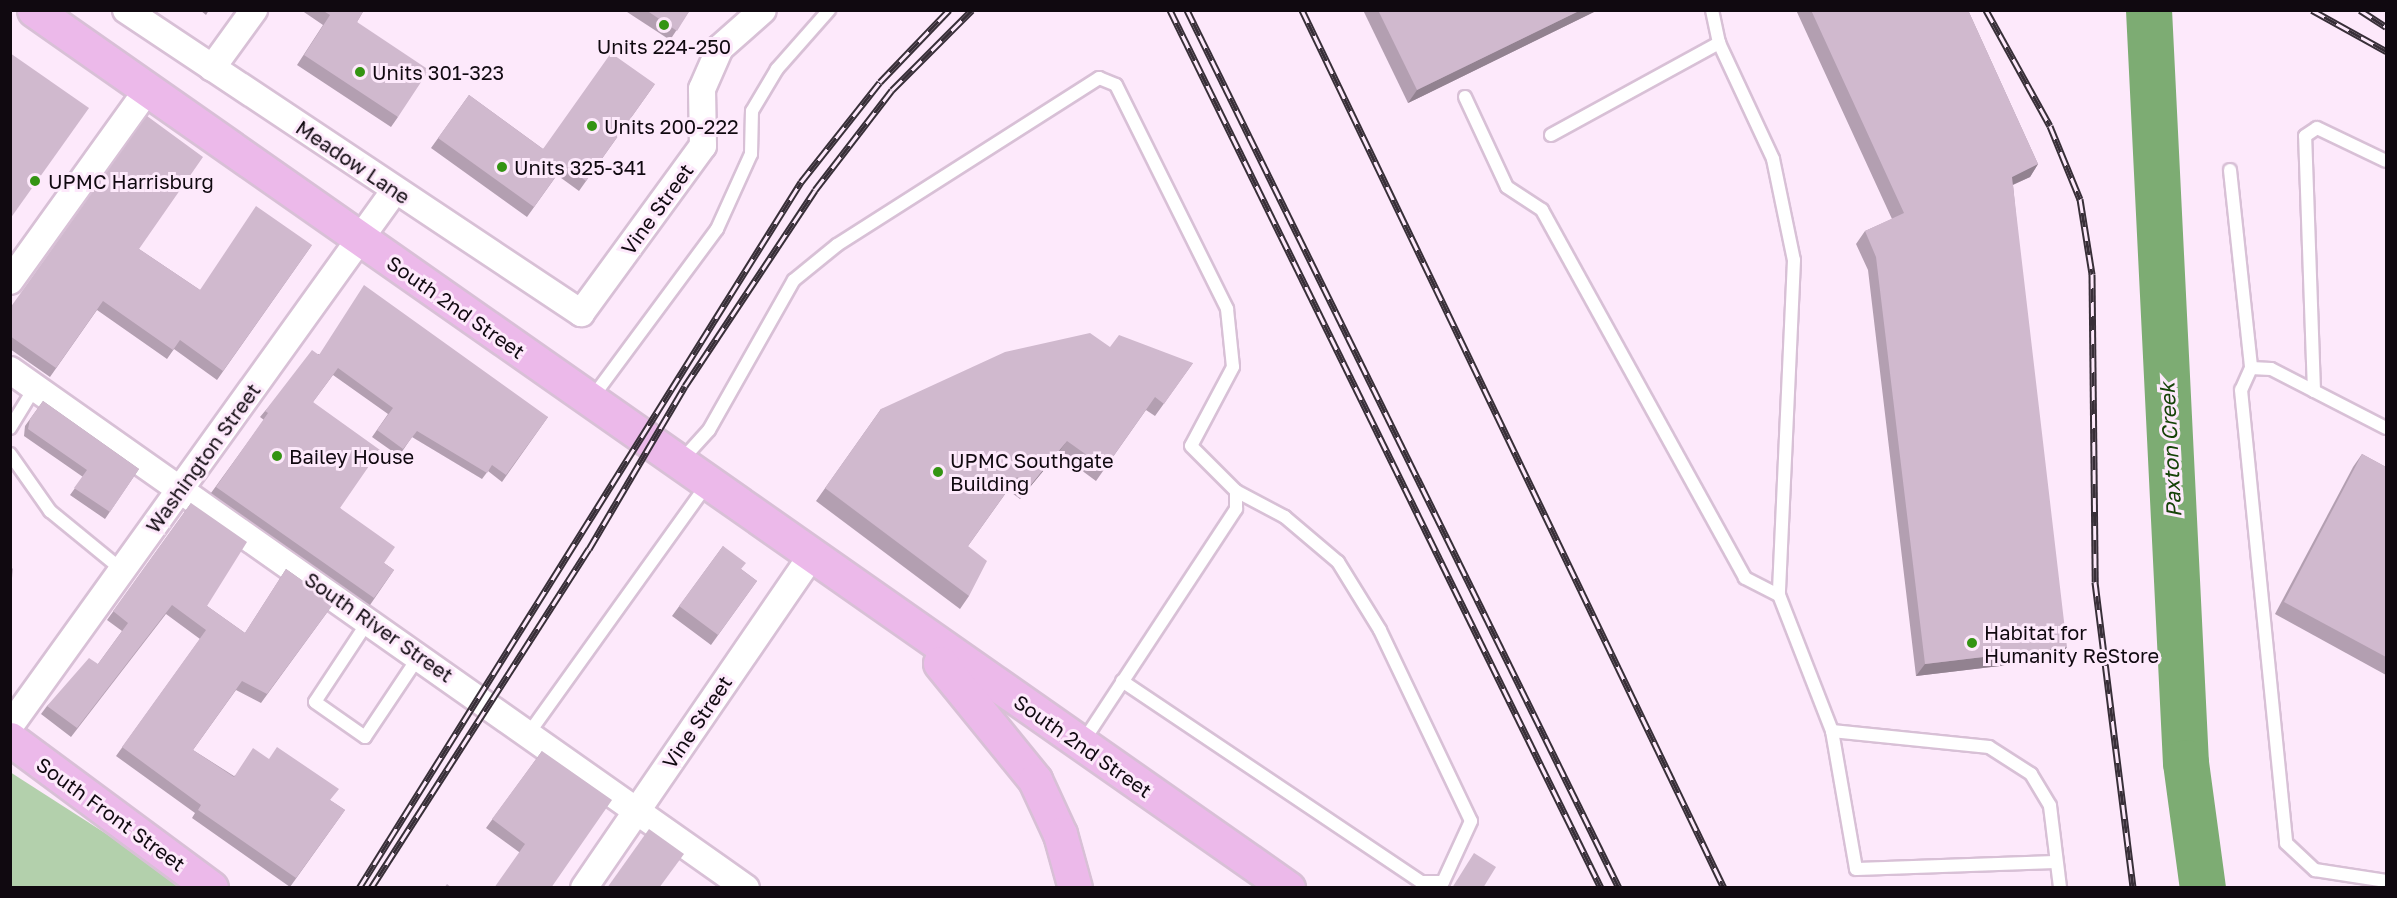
<!DOCTYPE html>
<style>
body{margin:0}
#map{position:relative;width:2397px;height:898px;overflow:hidden;background:#fde9fb;font-family:"Golos Text",sans-serif}
div>[style]{position:absolute}
[style*='--x']{left:calc(var(--x)*1px);top:calc(var(--y)*1px);width:calc(var(--w)*1px);rotate:calc(var(--a)*1deg)}
.green>*{inset:0;background:#b3d0ac}
.river>*{height:46px;margin:-23px;padding:0 23px;transform-origin:23px;border-radius:23px;background:#7dac73}
.roads{filter:drop-shadow(2px 0 #d8c0d6) drop-shadow(-2px 0 #d8c0d6) drop-shadow(0 2px #d8c0d6) drop-shadow(0 -2px #d8c0d6)}
.service>*{height:12px;margin:-6px;padding:0 6px;transform-origin:6px;border-radius:6px;background:#fff}
.minor>*{height:26px;margin:-13px;padding:0 13px;transform-origin:13px;border-radius:13px;background:#fff}
.primary>*{height:33px;margin:-16.5px;padding:0 16.5px;transform-origin:16.5px;border-radius:16.5px;background:#ecb9ea}
.rail>*{height:7px;margin-top:-3.5px;transform-origin:0;background:repeating-linear-gradient(90deg,#fde9fb 0 14px,#382f38 0 28px);box-sizing:border-box;border-block:2px solid #382f38}
.wall>*{inset:0;background:#b39fb1}
.shaded-wall>*{inset:0;background:#928290}
.building>*{inset:0;background:#d0b9ce}
.dots>*{width:16px;height:16px;translate:-50% -50%;box-sizing:border-box;border:3px solid #fde9fb;border-radius:50%}
span{translate:-50% -50%;white-space:nowrap;text-align:center;line-height:1.15;-webkit-text-stroke:6px #fde9fb;paint-order:stroke}
.poi-label{font-size:20px;color:#100910}
.left{translate:0 -50%;text-align:left}
.street-label{font-size:20px;color:#100910}
.water-label{font-size:21px;color:#154307;font-style:italic}
.frame{position:absolute;inset:0;border:12px solid #100910;pointer-events:none}
</style>
<div id="map">
<div class="green">
<i style="clip-path:polygon(10px 772px,133px 851px,184px 887px,11px 887px)"></i>
</div>
<div class="river">
<i style="--x:2149;--y:10;--w:754;--a:87.19"></i>
<i style="--x:2186;--y:763;--w:126;--a:82.3"></i>
</div>
<div class="roads">
<div class="service">
<i style="--x:1712;--y:10;--w:34;--a:78"></i>
<i style="--x:1465;--y:97;--w:99;--a:65"></i>
<i style="--x:1507;--y:187;--w:42;--a:33.3"></i>
<i style="--x:1542;--y:210;--w:420;--a:61.1"></i>
<i style="--x:1745;--y:578;--w:38;--a:27"></i>
<i style="--x:1551;--y:135;--w:192;--a:-28.7"></i>
<i style="--x:1719;--y:43;--w:128;--a:65"></i>
<i style="--x:1773;--y:159;--w:103;--a:78.3"></i>
<i style="--x:1794;--y:260;--w:335;--a:92.6"></i>
<i style="--x:1779;--y:595;--w:146;--a:68.7"></i>
<i style="--x:1832;--y:731;--w:158;--a:5.8"></i>
<i style="--x:1989;--y:747;--w:50;--a:32.7"></i>
<i style="--x:2031;--y:774;--w:37;--a:59"></i>
<i style="--x:2050;--y:806;--w:83;--a:83"></i>
<i style="--x:2230;--y:170;--w:199;--a:83.9"></i>
<i style="--x:2314;--y:391;--w:255;--a:-92"></i>
<i style="--x:2305;--y:136;--w:14;--a:-34"></i>
<i style="--x:2317;--y:128;--w:76;--a:25.6"></i>
<i style="--x:592;--y:398;--w:210;--a:-53.5"></i>
<i style="--x:717;--y:229;--w:82;--a:-65.6"></i>
<i style="--x:751;--y:154;--w:43;--a:-88.7"></i>
<i style="--x:752;--y:111;--w:49;--a:-59.2"></i>
<i style="--x:777;--y:69;--w:79;--a:-48.6"></i>
<i style="--x:10;--y:428;--w:48;--a:-58.6"></i>
<i style="--x:2386;--y:428;--w:129;--a:-152.8"></i>
<i style="--x:2271;--y:369;--w:20;--a:-177"></i>
<i style="--x:2251;--y:368;--w:24;--a:114"></i>
<i style="--x:2241;--y:390;--w:455;--a:84.3"></i>
<i style="--x:2286;--y:843;--w:40;--a:43"></i>
<i style="--x:2315;--y:870;--w:72;--a:8.8"></i>
<i style="--x:10;--y:454;--w:70;--a:54.9"></i>
<i style="--x:50;--y:511;--w:93;--a:39.3"></i>
<i style="--x:680;--y:462;--w:43;--a:-47.8"></i>
<i style="--x:709;--y:430;--w:172;--a:-60.5"></i>
<i style="--x:794;--y:280;--w:55;--a:-39.1"></i>
<i style="--x:837;--y:245;--w:311;--a:-32.5"></i>
<i style="--x:1099;--y:78;--w:18;--a:22"></i>
<i style="--x:1116;--y:85;--w:250;--a:63.6"></i>
<i style="--x:1227;--y:309;--w:58;--a:84.1"></i>
<i style="--x:1233;--y:367;--w:89;--a:118"></i>
<i style="--x:1191;--y:446;--w:64;--a:45"></i>
<i style="--x:1236;--y:491;--w:18;--a:90"></i>
<i style="--x:1236;--y:509;--w:280;--a:123.3"></i>
<i style="--x:369;--y:620;--w:98;--a:123.4"></i>
<i style="--x:315;--y:702;--w:61;--a:35"></i>
<i style="--x:365;--y:737;--w:97;--a:-56.3"></i>
<i style="--x:1122;--y:681;--w:360;--a:33.9"></i>
<i style="--x:1421;--y:882;--w:22;--a:0"></i>
<i style="--x:1443;--y:882;--w:67;--a:-65.3"></i>
<i style="--x:1471;--y:821;--w:212;--a:-115.5"></i>
<i style="--x:1380;--y:630;--w:80;--a:-121.7"></i>
<i style="--x:1338;--y:562;--w:70;--a:-139.7"></i>
<i style="--x:1285;--y:517;--w:55;--a:-152"></i>
<i style="--x:1832;--y:731;--w:140;--a:80.1"></i>
<i style="--x:1856;--y:869;--w:200;--a:-2"></i>
<i style="--x:529;--y:733;--w:306;--a:-54.4"></i>
</div>
<div class="minor">
<i style="--x:126;--y:10;--w:547;--a:33.66"></i>
<i style="--x:581;--y:313;--w:207;--a:-53.9"></i>
<i style="--x:703;--y:146;--w:57;--a:-91"></i>
<i style="--x:702;--y:89;--w:45;--a:-66.3"></i>
<i style="--x:720;--y:48;--w:57;--a:-41.5"></i>
<i style="--x:212;--y:68;--w:72;--a:-54.1"></i>
<i style="--x:10;--y:281;--w:235;--a:-54.3"></i>
<i style="--x:10;--y:370;--w:900;--a:35.14"></i>
<i style="--x:10;--y:726;--w:660;--a:-54.31"></i>
<i style="--x:584;--y:888;--w:402;--a:-55.6"></i>
</div>
<div class="primary">
<i style="--x:34;--y:10;--w:1531;--a:35"></i>
<i style="--x:940;--y:663;--w:151;--a:50.9"></i>
<i style="--x:1035;--y:780;--w:60;--a:65.2"></i>
<i style="--x:1060;--y:834;--w:56;--a:74.5"></i>
<i style="--x:10;--y:739;--w:250;--a:36.5"></i>
</div>
</div>
<div class="rail">
<i style="--x:1170;--y:10;--w:978;--a:63.85"></i>
<i style="--x:1187;--y:10;--w:979;--a:63.8"></i>
<i style="--x:1302;--y:10;--w:974;--a:64.33"></i>
<i style="--x:1986;--y:10;--w:132;--a:61.1"></i>
<i style="--x:2050;--y:126;--w:79;--a:67.7"></i>
<i style="--x:2080;--y:199;--w:76;--a:80.9"></i>
<i style="--x:2092;--y:274;--w:308;--a:89.4"></i>
<i style="--x:2095;--y:582;--w:308;--a:82.9"></i>
<i style="--x:2312;--y:10;--w:85;--a:29"></i>
<i style="--x:2360;--y:10;--w:31;--a:33"></i>
<i style="--x:359;--y:888;--w:833;--a:-57.95"></i>
<i style="--x:801;--y:182;--w:127;--a:-51.7"></i>
<i style="--x:880;--y:82;--w:100;--a:-46.2"></i>
<i style="--x:371;--y:888;--w:403;--a:-57.3"></i>
<i style="--x:589;--y:549;--w:189;--a:-59.5"></i>
<i style="--x:685;--y:386;--w:235;--a:-56.4"></i>
<i style="--x:815;--y:190;--w:126;--a:-52.4"></i>
<i style="--x:892;--y:90;--w:113;--a:-45"></i>
</div>
<div class="wall">
<i style="clip-path:polygon(200px 10px,209px 10px,206px 15px)"></i>
<i style="clip-path:polygon(301px 10px,364px 10px,357px 22px,398px 117px,391px 127px,297px 65px,323px 25px)"></i>
<i style="clip-path:polygon(624px 10px,690px 10px,670px 40px)"></i>
<i style="clip-path:polygon(1363px 10px,1598px 10px,1408px 103px)"></i>
<i style="clip-path:polygon(1796px 10px,1968px 10px,2038px 164px,2030px 177px,2013px 185px,2059px 659px,1916px 676px,1868px 270px,1856px 244px,1865px 231px,1892px 219px)"></i>
<i style="clip-path:polygon(655px 84px,579px 191px,557px 175px,527px 217px,431px 148px,469px 95px,543px 149px)"></i>
<i style="clip-path:polygon(312px 245px,217px 380px,174px 349px,167px 359px,97px 310px,50px 377px,10px 349px,10px 308px,139px 249px,200px 290px)"></i>
<i style="clip-path:polygon(318px 354px,548px 417px,502px 482px,488px 471px,482px 479px,412px 437px,399px 456px,372px 437px,388px 414px,333px 375px,313px 402px,340px 508px,384px 563px,394px 570px,370px 605px,211px 493px,264px 420px,260px 417px,265px 411px)"></i>
<i style="clip-path:polygon(1193px 363px,1155px 416px,1146px 410px,1096px 481px,1058px 453px,1020px 499px,1008px 490px,968px 546px,969px 596px,960px 609px,816px 501px,881px 409px)"></i>
<i style="clip-path:polygon(43px 401px,139px 469px,105px 519px,70px 495px,83px 477px,24px 436px,25px 426px)"></i>
<i style="clip-path:polygon(2362px 454px,2386px 467px,2386px 675px,2275px 614px,2353px 467px)"></i>
<i style="clip-path:polygon(191px 503px,207px 606px,245px 633px,286px 569px,334px 603px,261px 703px,236px 690px,193px 750px,234px 776px,268px 759px,345px 810px,290px 887px,192px 818px,195px 813px,116px 756px,200px 639px,166px 614px,71px 737px,41px 714px,47px 706px,98px 664px,122px 631px,107px 620px)"></i>
<i style="clip-path:polygon(723px 546px,741px 569px,757px 581px,711px 645px,672px 616px)"></i>
<i style="clip-path:polygon(542px 751px,551px 888px,519px 852px,486px 828px)"></i>
</div>
<div class="shaded-wall">
<i style="clip-path:polygon(1581px 10px,1598px 10px,1408px 103px,1417px 90px)"></i>
<i style="clip-path:polygon(2038px 164px,2030px 177px,2003px 189px,2012px 177px)"></i>
<i style="clip-path:polygon(1067px 441px,1058px 453px,1020px 499px,1029px 487px)"></i>
<i style="clip-path:polygon(2067px 647px,2059px 659px,1916px 676px,1925px 664px)"></i>
</div>
<div class="building">
<i style="clip-path:polygon(322px 10px,364px 10px,357px 22px,429px 70px,398px 117px,304px 55px,330px 15px)"></i>
<i style="clip-path:polygon(646px 10px,690px 10px,677px 31px)"></i>
<i style="clip-path:polygon(1378px 10px,1581px 10px,1417px 90px)"></i>
<i style="clip-path:polygon(1811px 10px,1968px 10px,2038px 164px,2012px 177px,2067px 647px,1925px 664px,1876px 257px,1865px 231px,1904px 213px)"></i>
<i style="clip-path:polygon(10px 53px,89px 108px,10px 219px)"></i>
<i style="clip-path:polygon(611px 53px,655px 84px,586px 181px,564px 165px,534px 207px,438px 138px,469px 95px,543px 149px)"></i>
<i style="clip-path:polygon(147px 116px,203px 157px,139px 249px,200px 290px,256px 206px,312px 245px,223px 371px,180px 340px,173px 350px,103px 301px,56px 368px,10px 336px,10px 308px)"></i>
<i style="clip-path:polygon(364px 285px,548px 417px,506px 475px,492px 465px,487px 473px,417px 431px,403px 449px,377px 430px,393px 408px,338px 368px,313px 402px,380px 450px,340px 508px,395px 547px,384px 563px,394px 570px,374px 598px,216px 487px,268px 413px,265px 411px,312px 350px,319px 355px)"></i>
<i style="clip-path:polygon(1090px 333px,1110px 347px,1119px 335px,1193px 363px,1164px 404px,1155px 397px,1105px 468px,1067px 441px,1029px 487px,1017px 477px,968px 546px,987px 561px,969px 596px,825px 488px,881px 409px,1005px 352px)"></i>
<i style="clip-path:polygon(43px 401px,139px 469px,110px 512px,74px 488px,87px 470px,28px 429px,30px 419px)"></i>
<i style="clip-path:polygon(2362px 454px,2386px 467px,2386px 657px,2284px 602px)"></i>
<i style="clip-path:polygon(191px 503px,247px 542px,207px 606px,245px 633px,286px 569px,334px 603px,267px 694px,242px 681px,193px 750px,234px 777px,253px 748px,269px 759px,277px 747px,339px 789px,330px 800px,345px 810px,296px 878px,198px 810px,201px 805px,122px 747px,206px 630px,172px 605px,77px 728px,47px 706px,89px 658px,98px 664px,128px 623px,113px 611px)"></i>
<i style="clip-path:polygon(723px 546px,746px 563px,741px 569px,757px 581px,718px 635px,679px 606px)"></i>
<i style="clip-path:polygon(10px 566px,13px 569px,12px 578px,10px 579px)"></i>
<i style="clip-path:polygon(542px 751px,612px 800px,551px 888px,494px 888px,525px 844px,492px 819px)"></i>
<i style="clip-path:polygon(649px 829px,684px 854px,659px 888px,607px 888px)"></i>
<i style="clip-path:polygon(1474px 853px,1496px 867px,1483px 888px,1452px 888px)"></i>
<i style="clip-path:polygon(447px 884px,452px 888px,444px 888px)"></i>
</div>
<div class="dots">
<i style="left:664px;top:25px;background:#349413"></i>
<i style="left:360px;top:72px;background:#349413"></i>
<i style="left:592px;top:126px;background:#349413"></i>
<i style="left:502px;top:167px;background:#349413"></i>
<i style="left:35px;top:181px;background:#349413"></i>
<i style="left:277px;top:456px;background:#349413"></i>
<i style="left:938px;top:472px;background:#349413"></i>
<i style="left:1972px;top:643px;background:#349413"></i>
</div>
<div class="poi-label">
<span style="left:664px;top:46px">Units 224-250</span>
<span class="left" style="left:372px;top:72px">Units 301-323</span>
<span class="left" style="left:604px;top:126px">Units 200-222</span>
<span class="left" style="left:514px;top:167px">Units 325-341</span>
<span class="left" style="left:48px;top:181px">UPMC Harrisburg</span>
<span class="left" style="left:289px;top:456px">Bailey House</span>
<span class="left" style="left:950px;top:472px">UPMC Southgate<br>Building</span>
<span class="left" style="left:1984px;top:644px">Habitat for<br>Humanity ReStore</span>
</div>
<div class="street-label">
<span style="left:353px;top:162px;rotate:34deg">Meadow Lane</span>
<span style="left:657px;top:209px;rotate:-54deg">Vine Street</span>
<span style="left:456px;top:307px;rotate:35deg">South 2nd Street</span>
<span style="left:203px;top:458px;rotate:-54deg">Washington Street</span>
<span style="left:379px;top:627px;rotate:35deg">South River Street</span>
<span style="left:697px;top:722px;rotate:-56deg">Vine Street</span>
<span style="left:1083px;top:746px;rotate:35deg">South 2nd Street</span>
<span style="left:111px;top:814px;rotate:36deg">South Front Street</span>
</div>
<div class="water-label">
<span style="left:2170px;top:450px;rotate:-93deg">Paxton Creek</span>
</div>
<div class="frame"></div>
</div>
